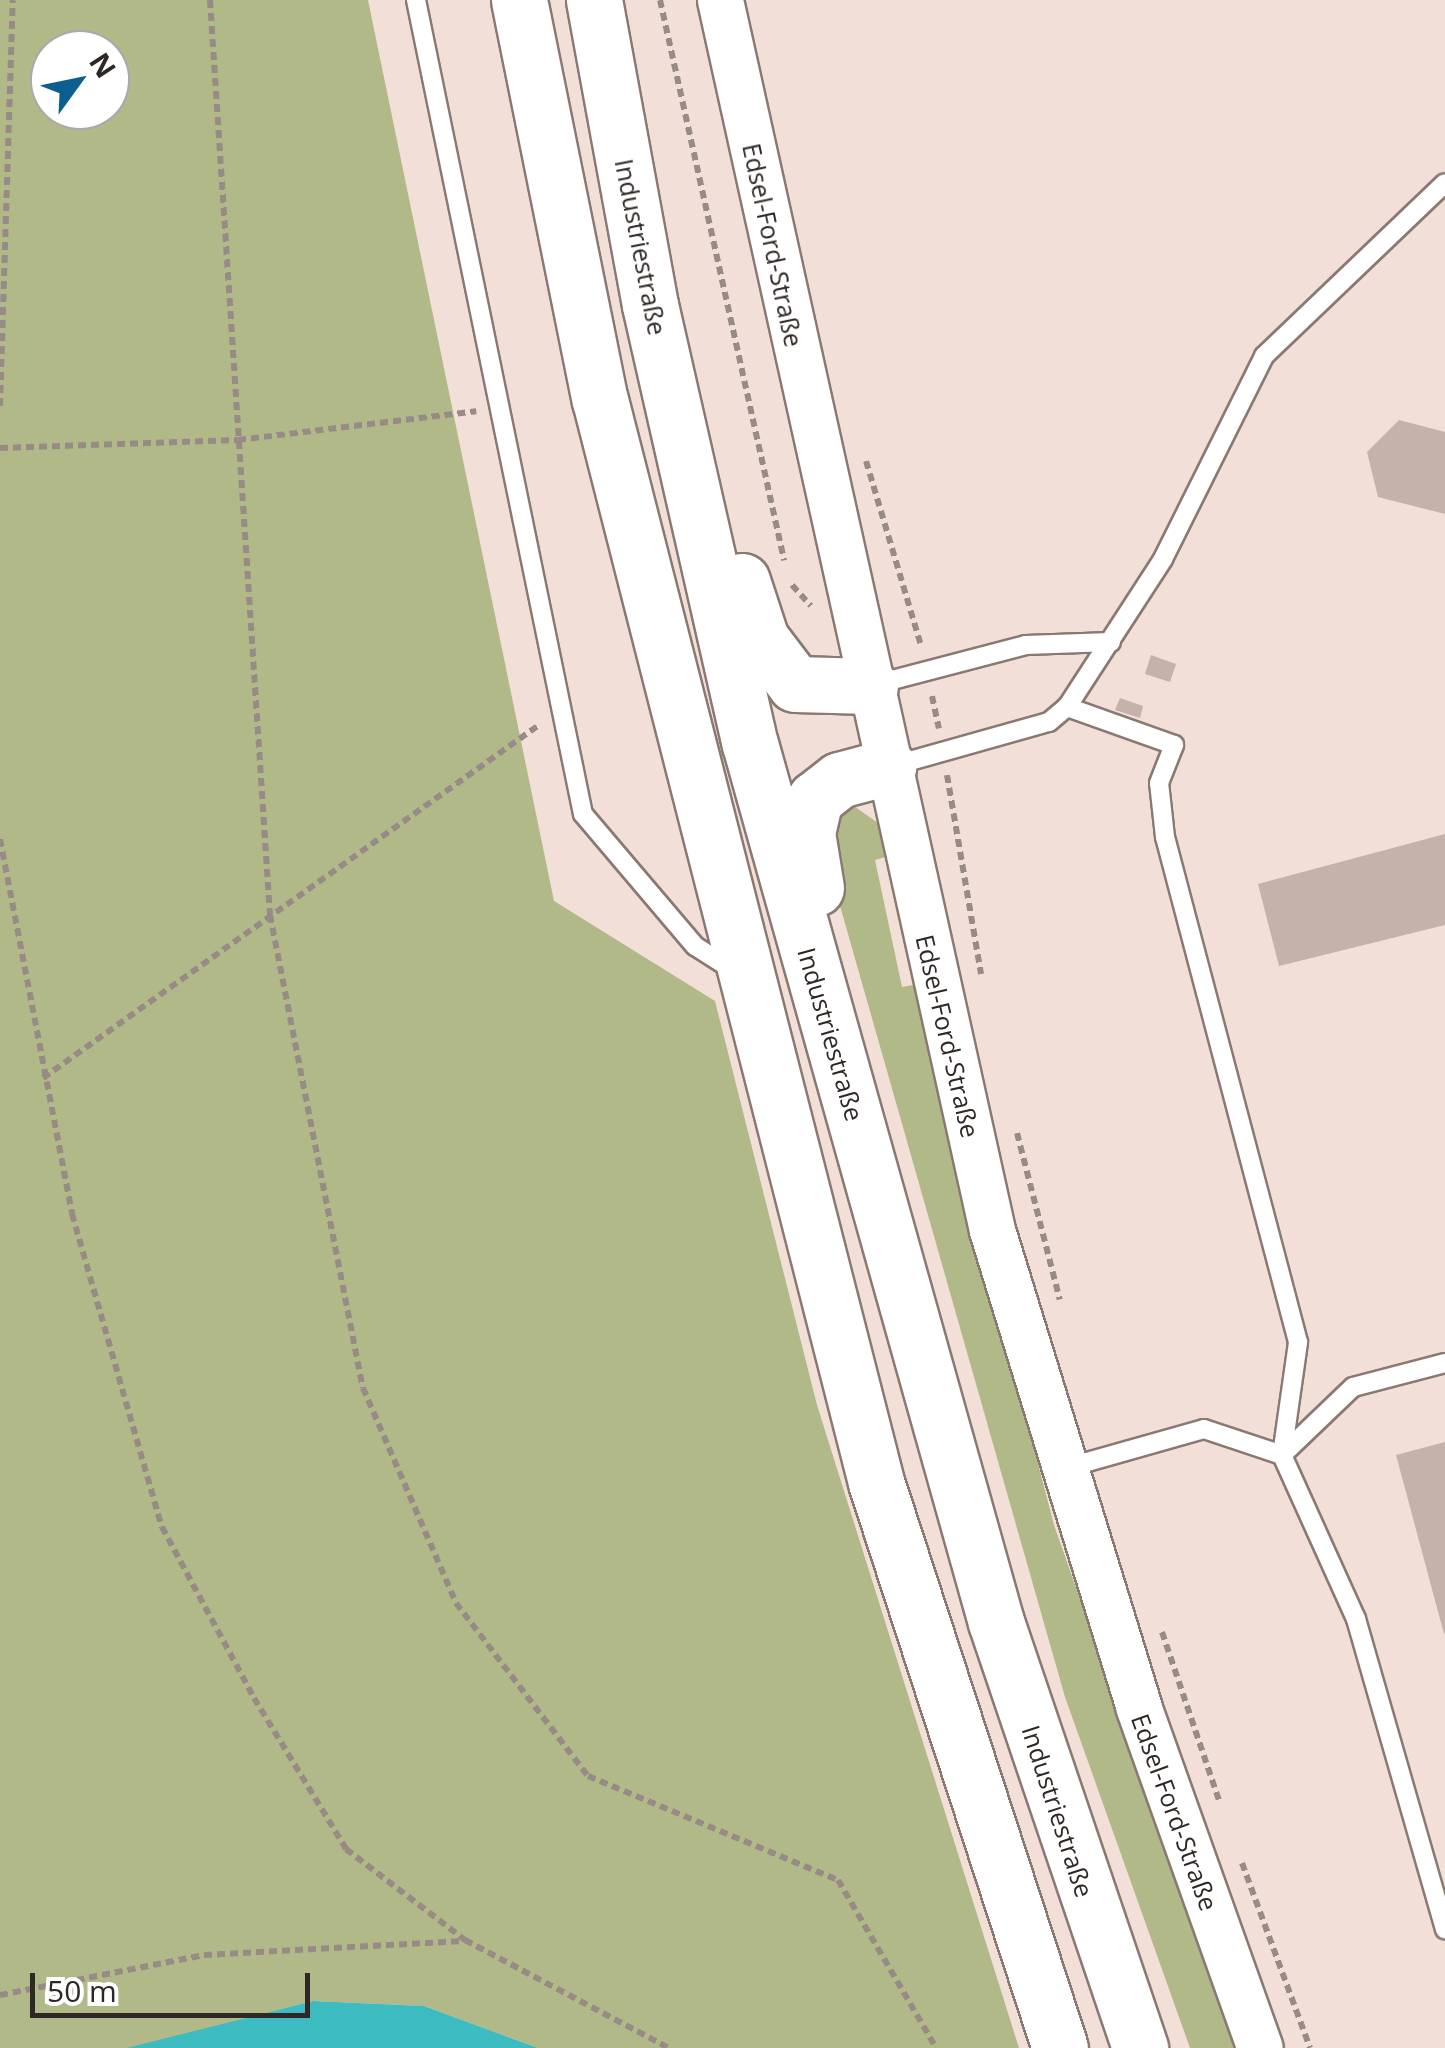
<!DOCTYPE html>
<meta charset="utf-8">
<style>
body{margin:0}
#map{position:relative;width:1445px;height:2048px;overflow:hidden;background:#f2dfd7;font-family:"Open Sans",sans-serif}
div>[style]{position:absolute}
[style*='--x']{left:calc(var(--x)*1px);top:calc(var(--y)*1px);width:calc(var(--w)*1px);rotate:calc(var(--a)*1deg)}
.green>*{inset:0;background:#b1b989}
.water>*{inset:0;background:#3cbcc0}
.building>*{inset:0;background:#c4b2ab}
.path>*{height:6px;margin-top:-3px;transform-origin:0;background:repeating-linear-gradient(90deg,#988a85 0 8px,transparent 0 13px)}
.roads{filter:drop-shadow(2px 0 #8a7972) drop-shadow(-2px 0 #8a7972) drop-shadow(0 2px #8a7972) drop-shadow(0 -2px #8a7972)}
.service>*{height:18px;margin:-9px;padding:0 9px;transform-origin:9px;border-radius:9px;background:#fff}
.tertiary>*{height:45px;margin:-22.5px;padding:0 22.5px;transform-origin:22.5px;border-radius:22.5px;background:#fff}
.trunk>*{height:55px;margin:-27.5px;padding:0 27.5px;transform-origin:27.5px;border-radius:27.5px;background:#fff}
span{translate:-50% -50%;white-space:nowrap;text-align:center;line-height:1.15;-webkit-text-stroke:9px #fff;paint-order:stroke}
.street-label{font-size:25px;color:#2e2724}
.north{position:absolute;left:30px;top:30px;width:100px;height:100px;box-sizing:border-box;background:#fff;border:2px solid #aba9a7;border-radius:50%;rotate:57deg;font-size:28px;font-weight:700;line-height:40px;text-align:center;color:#2e2724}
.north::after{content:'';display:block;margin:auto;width:35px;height:45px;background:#0b5e90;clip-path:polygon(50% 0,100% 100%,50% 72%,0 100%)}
.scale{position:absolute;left:30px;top:1973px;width:280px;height:45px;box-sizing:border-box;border:5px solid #2e2724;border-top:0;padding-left:12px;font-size:30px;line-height:35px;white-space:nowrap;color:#2e2724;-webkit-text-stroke:8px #fff;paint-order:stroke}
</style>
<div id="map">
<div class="green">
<i style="clip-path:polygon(evenodd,0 0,368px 0,554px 901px,715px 1001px,817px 1405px,1019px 2048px,538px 2048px,424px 2006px,313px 2001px,131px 2048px,0 2048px,0 0,50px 50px,110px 50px,110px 110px,50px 110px,50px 50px)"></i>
<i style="clip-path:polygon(851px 804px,878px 823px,885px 857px,875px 860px,902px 987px,913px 985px,1054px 1525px,1238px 2048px,1190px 2048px,1065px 1697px,825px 853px,826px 823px)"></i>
</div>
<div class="water">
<i style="clip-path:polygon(313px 2001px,424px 2006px,538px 2048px,127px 2048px)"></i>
</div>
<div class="building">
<i style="clip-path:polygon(1399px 420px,1445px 432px,1445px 514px,1378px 497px,1367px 452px)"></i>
<i style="clip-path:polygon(1151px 655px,1176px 664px,1170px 682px,1145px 674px)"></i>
<i style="clip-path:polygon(1120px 698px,1143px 706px,1140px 718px,1115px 710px)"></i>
<i style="clip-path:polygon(1445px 834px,1445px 925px,1279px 966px,1258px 884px)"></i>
<i style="clip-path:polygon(1445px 1442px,1445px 1633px,1444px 1634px,1396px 1455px)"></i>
</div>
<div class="path">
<i style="--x:210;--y:0;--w:917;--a:86.25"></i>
<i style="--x:270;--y:915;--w:482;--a:78.9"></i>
<i style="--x:363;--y:1388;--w:234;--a:66.6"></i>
<i style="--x:456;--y:1603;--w:218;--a:52.7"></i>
<i style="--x:588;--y:1776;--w:271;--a:22.6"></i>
<i style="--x:838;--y:1880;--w:194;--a:59.7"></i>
<i style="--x:660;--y:0;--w:574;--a:77.51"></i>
<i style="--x:0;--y:406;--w:406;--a:-88.2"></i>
<i style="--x:0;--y:448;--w:238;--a:-1.9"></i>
<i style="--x:238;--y:440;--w:240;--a:-6.9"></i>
<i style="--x:866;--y:461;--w:192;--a:73.4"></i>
<i style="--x:792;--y:585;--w:28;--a:48"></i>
<i style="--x:932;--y:696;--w:33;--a:78"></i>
<i style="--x:947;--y:775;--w:202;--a:80.3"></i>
<i style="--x:0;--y:839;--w:382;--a:79.1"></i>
<i style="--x:72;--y:1214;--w:326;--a:74"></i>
<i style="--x:162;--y:1527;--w:194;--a:61.7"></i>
<i style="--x:254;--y:1698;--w:177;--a:58.6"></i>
<i style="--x:346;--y:1849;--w:150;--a:37.4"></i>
<i style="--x:465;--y:1940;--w:231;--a:27.9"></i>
<i style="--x:43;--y:1078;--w:609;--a:-35.44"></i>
<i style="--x:1017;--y:1133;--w:172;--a:75.6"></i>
<i style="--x:1162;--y:1632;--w:177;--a:71.3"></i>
<i style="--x:1242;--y:1863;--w:197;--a:69.8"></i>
<i style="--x:0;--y:1995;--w:208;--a:-11.1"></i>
<i style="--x:204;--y:1955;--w:260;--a:-3.1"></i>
</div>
<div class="roads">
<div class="service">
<i style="--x:416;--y:0;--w:831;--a:78.41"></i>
<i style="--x:583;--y:814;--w:173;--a:49.7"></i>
<i style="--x:695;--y:946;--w:45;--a:32.3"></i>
<i style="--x:877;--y:684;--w:154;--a:-14.7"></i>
<i style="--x:1026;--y:645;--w:85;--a:-2"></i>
<i style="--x:892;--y:766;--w:163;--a:-15.7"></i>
<i style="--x:1049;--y:722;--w:23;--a:-40"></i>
<i style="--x:1067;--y:707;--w:176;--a:-57"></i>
<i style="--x:1163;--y:559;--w:227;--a:-63.5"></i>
<i style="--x:1264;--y:356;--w:250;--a:-43.7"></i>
<i style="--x:1445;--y:1363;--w:95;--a:165.4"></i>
<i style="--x:1353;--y:1387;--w:98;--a:136.2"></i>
<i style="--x:1282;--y:1455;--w:180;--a:65.7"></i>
<i style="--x:1356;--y:1619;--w:323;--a:74"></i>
<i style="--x:1066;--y:1468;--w:143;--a:-15.8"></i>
<i style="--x:1204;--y:1429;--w:82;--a:18.4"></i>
<i style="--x:1282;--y:1455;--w:114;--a:-81.9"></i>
<i style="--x:1298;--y:1342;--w:522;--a:-104.75"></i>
<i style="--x:1165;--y:837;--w:54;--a:-96.3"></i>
<i style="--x:1159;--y:783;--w:41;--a:-68.5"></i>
<i style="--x:1174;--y:745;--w:114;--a:-160.4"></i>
</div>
<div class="tertiary">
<i style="--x:720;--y:0;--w:1260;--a:77.53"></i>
<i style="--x:992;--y:1230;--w:498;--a:72.9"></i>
<i style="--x:1138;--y:1706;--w:363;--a:70.4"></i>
</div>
<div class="trunk">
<i style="--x:519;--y:0;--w:408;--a:78.6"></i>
<i style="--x:600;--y:400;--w:1117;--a:75.69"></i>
<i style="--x:876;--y:1482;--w:595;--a:71.99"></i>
<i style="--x:594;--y:0;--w:310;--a:79.6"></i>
<i style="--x:650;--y:305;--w:450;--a:77.2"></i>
<i style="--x:750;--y:744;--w:912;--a:74.35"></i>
<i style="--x:996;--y:1622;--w:450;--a:71.3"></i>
<i style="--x:742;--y:581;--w:61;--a:71.9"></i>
<i style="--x:761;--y:639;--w:56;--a:52.9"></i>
<i style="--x:795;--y:684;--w:75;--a:1.5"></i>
<i style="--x:816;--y:888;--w:56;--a:-99.3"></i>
<i style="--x:807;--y:833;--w:35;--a:-77"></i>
<i style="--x:815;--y:799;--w:31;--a:-38"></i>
<i style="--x:839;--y:780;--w:51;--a:-14.9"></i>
</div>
</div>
<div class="street-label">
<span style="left:773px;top:245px;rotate:78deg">Edsel-Ford-Straße</span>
<span style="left:641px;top:247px;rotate:79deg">Industriestraße</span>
<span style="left:831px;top:1034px;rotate:74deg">Industriestraße</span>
<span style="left:948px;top:1036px;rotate:77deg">Edsel-Ford-Straße</span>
<span style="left:1058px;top:1811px;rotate:72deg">Industriestraße</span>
<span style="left:1175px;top:1812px;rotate:70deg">Edsel-Ford-Straße</span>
</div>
<div class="north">N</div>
<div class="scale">50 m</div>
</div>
